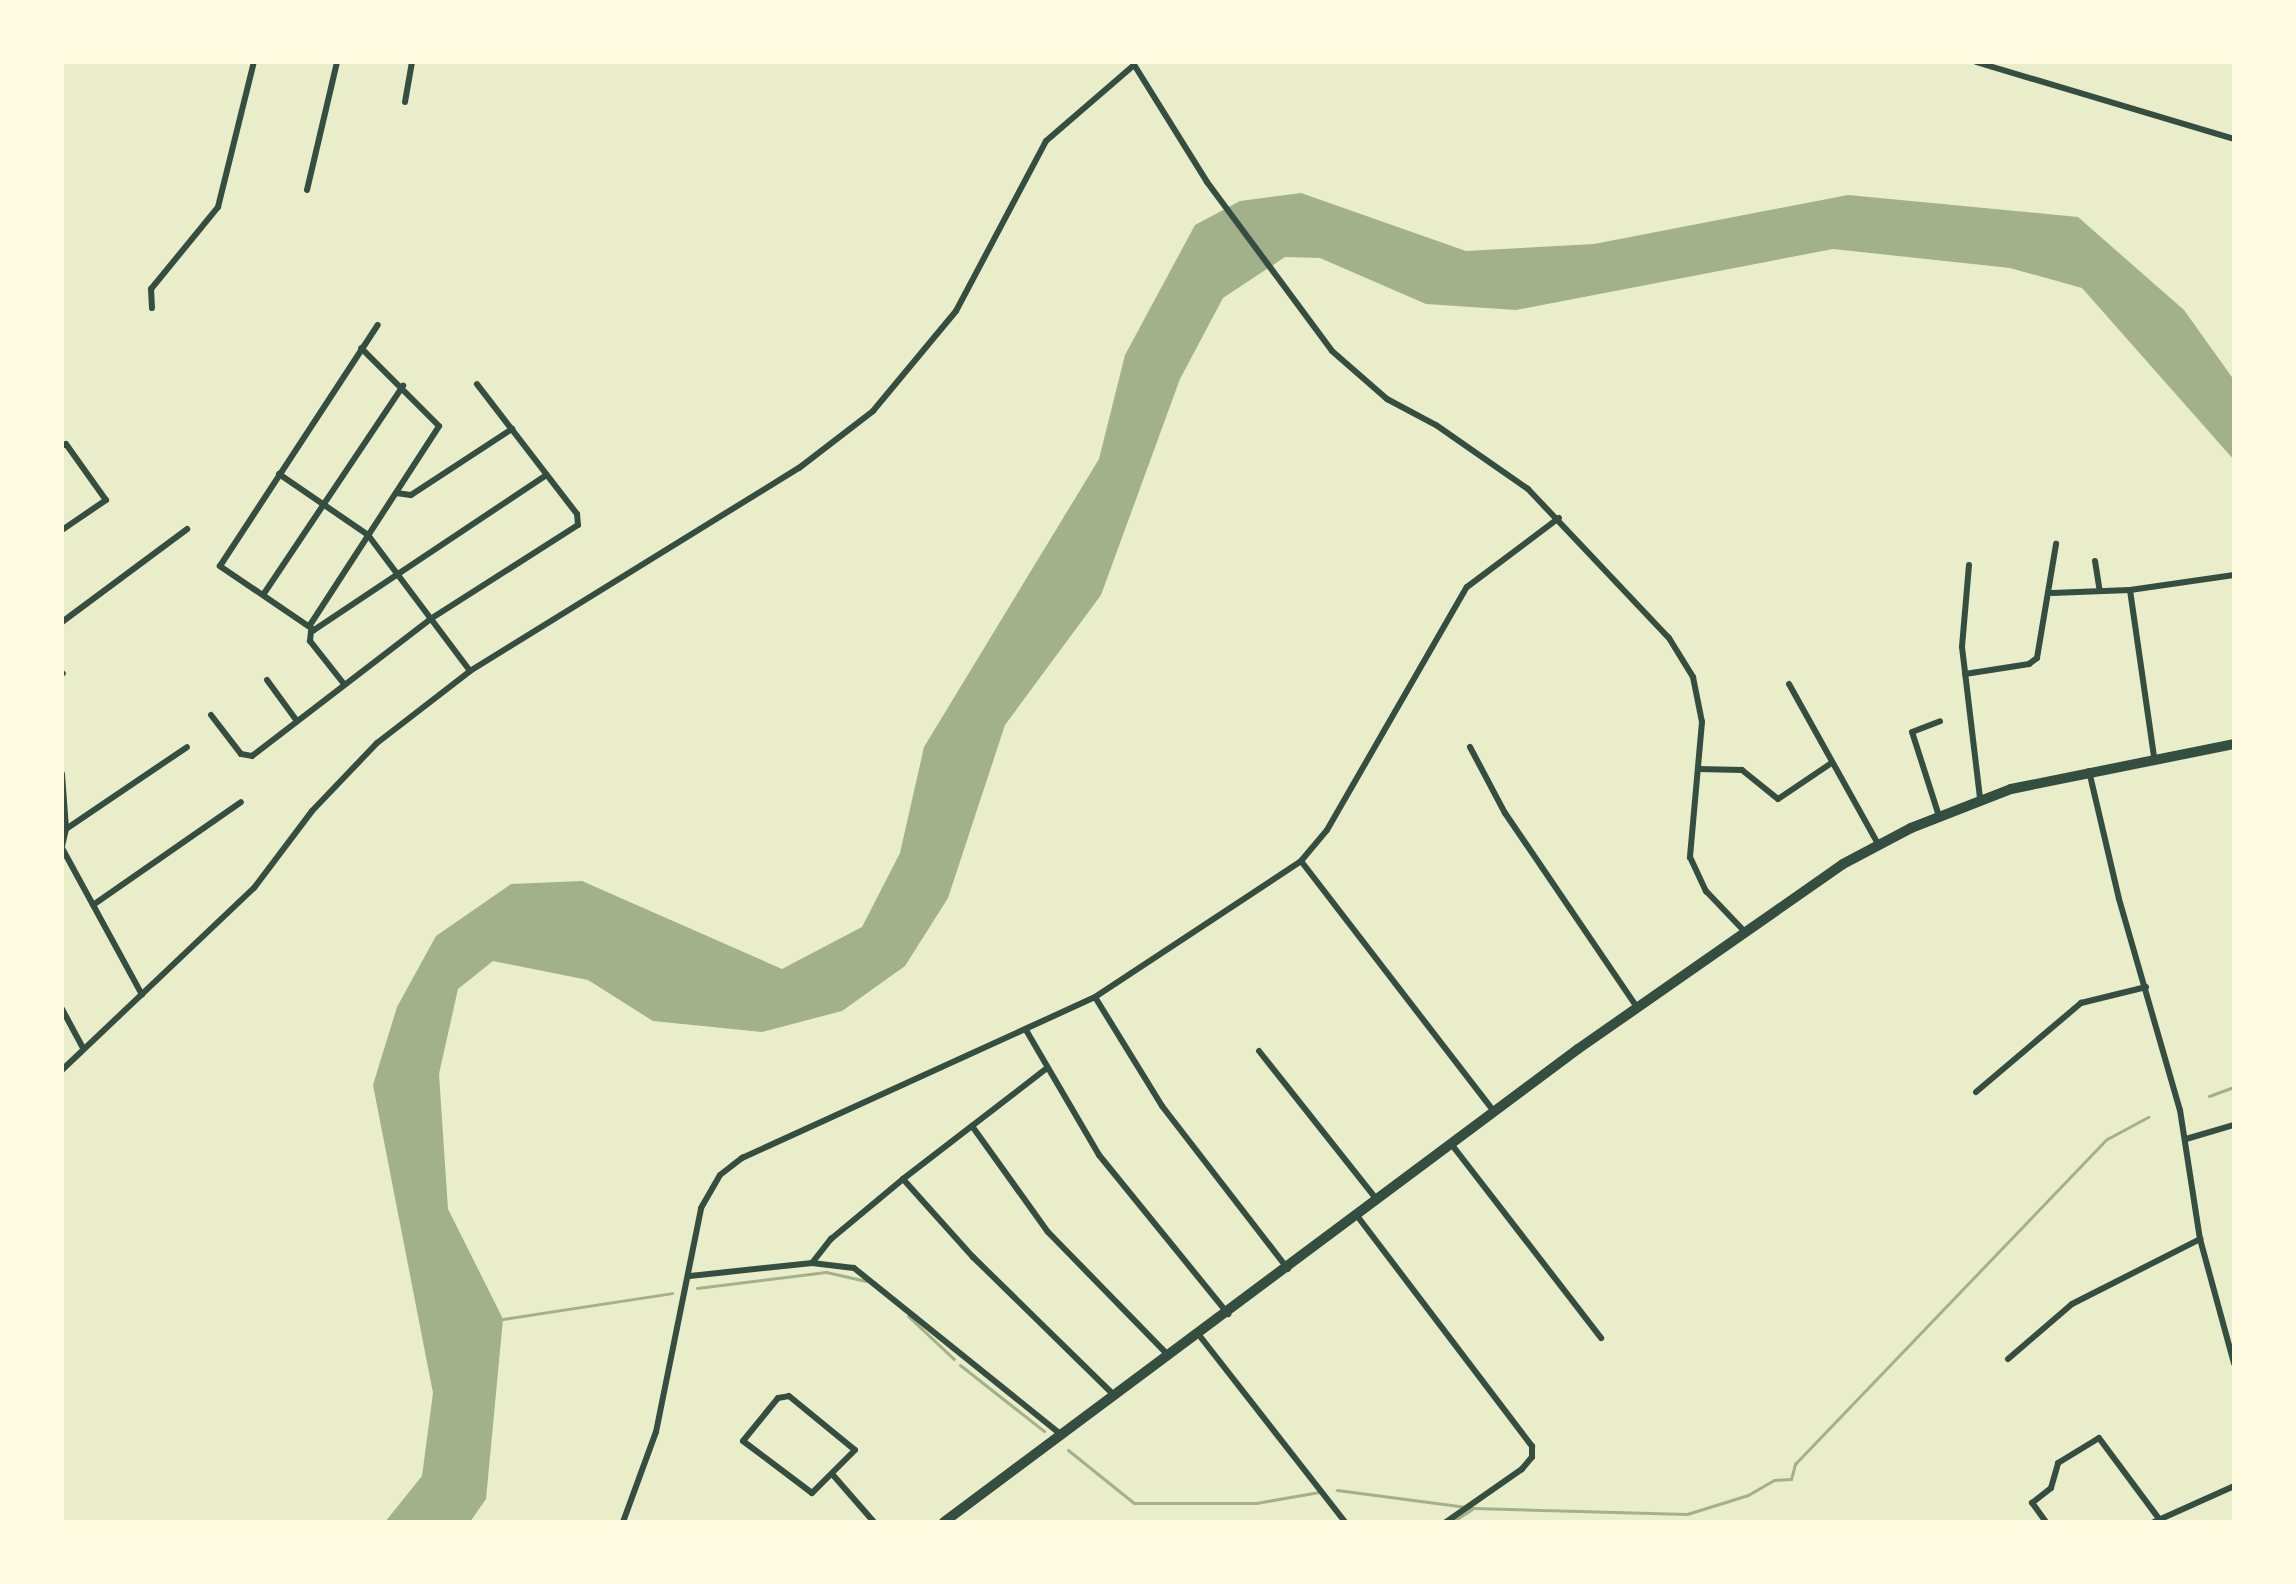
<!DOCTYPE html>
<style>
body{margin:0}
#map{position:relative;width:2296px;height:1584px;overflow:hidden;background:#e9edc9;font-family:"Exo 2",sans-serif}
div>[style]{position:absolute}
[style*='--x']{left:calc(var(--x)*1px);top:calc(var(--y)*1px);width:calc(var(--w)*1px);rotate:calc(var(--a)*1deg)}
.water>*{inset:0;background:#a3b18a}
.stream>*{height:3px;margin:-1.5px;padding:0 1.5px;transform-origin:1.5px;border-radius:1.5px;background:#a3b18a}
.minor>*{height:6px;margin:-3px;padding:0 3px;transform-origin:3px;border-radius:3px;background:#344e41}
.primary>*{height:10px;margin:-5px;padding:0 5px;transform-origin:5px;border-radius:5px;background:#344e41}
span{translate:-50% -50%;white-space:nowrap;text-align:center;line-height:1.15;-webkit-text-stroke:8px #fefae0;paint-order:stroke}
.frame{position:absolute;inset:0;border:64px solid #fefae0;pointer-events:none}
</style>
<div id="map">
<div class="water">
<i style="clip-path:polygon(1301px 193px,1466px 251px,1594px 244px,1848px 195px,2078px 217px,2184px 310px,2234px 380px,2234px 460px,2082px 288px,2010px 268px,1833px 249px,1516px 310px,1426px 304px,1320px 258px,1285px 257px,1223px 298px,1180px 379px,1101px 595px,1005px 725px,948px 898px,905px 966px,842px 1011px,762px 1032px,653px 1021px,588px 980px,493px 961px,458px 989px,439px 1074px,448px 1209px,503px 1319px,486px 1499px,470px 1522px,385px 1522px,422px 1476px,433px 1393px,373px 1085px,397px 1007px,436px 936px,511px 884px,582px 881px,782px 969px,862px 927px,900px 853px,924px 747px,1099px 459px,1125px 355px,1195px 225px,1240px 201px)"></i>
</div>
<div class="stream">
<i style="--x:2209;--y:1096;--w:27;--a:-20"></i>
<i style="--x:697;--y:1288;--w:130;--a:-7.1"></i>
<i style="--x:826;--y:1272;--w:41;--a:12.7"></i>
<i style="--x:908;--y:1316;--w:63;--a:43.1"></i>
<i style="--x:503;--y:1319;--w:171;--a:-8.7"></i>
<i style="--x:960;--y:1365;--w:107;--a:38.2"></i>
<i style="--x:1068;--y:1450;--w:85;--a:38.8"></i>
<i style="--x:1134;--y:1503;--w:122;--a:0"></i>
<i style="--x:1256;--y:1503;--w:64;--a:-9.9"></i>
<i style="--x:1337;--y:1490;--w:138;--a:7.5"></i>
<i style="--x:1474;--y:1508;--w:213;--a:1.6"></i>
<i style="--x:1687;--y:1514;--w:64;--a:-17.3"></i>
<i style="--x:1748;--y:1495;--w:30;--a:-30"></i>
<i style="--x:1774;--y:1480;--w:17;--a:-3"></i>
<i style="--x:1791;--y:1479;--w:16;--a:-75"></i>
<i style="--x:1795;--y:1464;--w:451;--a:-46.2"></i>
<i style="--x:2107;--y:1139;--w:47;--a:-28.2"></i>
<i style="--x:1452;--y:1522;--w:24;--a:-33"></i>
</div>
<div class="minor">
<i style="--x:1976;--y:62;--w:269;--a:16.6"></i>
<i style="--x:1133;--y:63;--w:140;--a:58.1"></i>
<i style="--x:1207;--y:182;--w:210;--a:53.5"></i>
<i style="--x:1332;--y:351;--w:73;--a:41.1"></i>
<i style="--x:1387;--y:399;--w:55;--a:28"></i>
<i style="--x:1436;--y:425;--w:112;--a:34.8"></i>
<i style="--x:1528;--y:489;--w:205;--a:46.6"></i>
<i style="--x:1669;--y:638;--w:46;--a:58.4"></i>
<i style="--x:1693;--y:677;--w:46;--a:78.7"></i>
<i style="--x:1702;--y:722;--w:136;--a:95.1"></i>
<i style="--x:1690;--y:857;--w:38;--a:65"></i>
<i style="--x:1706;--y:891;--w:58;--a:46.4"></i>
<i style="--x:405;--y:102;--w:41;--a:-80.1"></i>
<i style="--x:307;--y:190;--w:131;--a:-76.8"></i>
<i style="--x:152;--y:308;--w:19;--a:-93"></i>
<i style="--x:151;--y:289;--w:106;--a:-50.7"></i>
<i style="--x:218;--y:207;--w:149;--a:-76.1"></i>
<i style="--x:62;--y:446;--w:4;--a:-27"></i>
<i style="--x:66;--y:444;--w:69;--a:54.5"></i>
<i style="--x:106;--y:500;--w:53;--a:145.7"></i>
<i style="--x:279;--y:474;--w:108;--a:34.4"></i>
<i style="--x:368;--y:535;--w:170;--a:53.1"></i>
<i style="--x:396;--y:493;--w:15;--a:8"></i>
<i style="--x:411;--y:495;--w:121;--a:-33.2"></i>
<i style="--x:2095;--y:561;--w:30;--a:81"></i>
<i style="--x:1969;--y:565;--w:82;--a:94.9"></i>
<i style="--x:1962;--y:647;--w:153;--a:83.2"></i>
<i style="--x:2130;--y:590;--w:169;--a:81.8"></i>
<i style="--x:2052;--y:593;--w:78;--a:-2.2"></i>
<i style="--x:2130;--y:590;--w:105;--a:-8.2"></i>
<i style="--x:263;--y:595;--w:252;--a:-56.2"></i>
<i style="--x:62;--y:622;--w:156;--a:-36.6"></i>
<i style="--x:310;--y:625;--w:237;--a:-57"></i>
<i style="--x:439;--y:426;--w:110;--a:-135"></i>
<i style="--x:314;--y:630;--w:114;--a:-145.8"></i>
<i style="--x:220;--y:566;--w:288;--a:-56.8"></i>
<i style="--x:62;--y:674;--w:1;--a:-45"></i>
<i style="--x:1965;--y:674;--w:65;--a:-8.9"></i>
<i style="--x:2029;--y:664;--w:10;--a:-37"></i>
<i style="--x:2037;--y:658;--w:116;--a:-80.5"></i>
<i style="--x:267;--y:680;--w:51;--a:53.8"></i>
<i style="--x:344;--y:684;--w:55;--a:-128.3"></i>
<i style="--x:310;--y:641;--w:9;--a:-84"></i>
<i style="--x:311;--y:632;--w:283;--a:-33.7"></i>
<i style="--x:1789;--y:684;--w:183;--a:60.9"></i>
<i style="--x:211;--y:715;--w:49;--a:52.4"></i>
<i style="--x:241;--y:754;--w:11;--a:10"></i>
<i style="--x:252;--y:756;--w:227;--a:-37.5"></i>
<i style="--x:432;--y:618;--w:173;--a:-32.5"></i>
<i style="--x:578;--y:525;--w:11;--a:-95"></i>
<i style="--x:577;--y:514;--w:164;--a:-127.6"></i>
<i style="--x:1470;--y:747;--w:75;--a:62.1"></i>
<i style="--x:1505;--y:813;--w:235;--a:55.8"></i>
<i style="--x:1698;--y:769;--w:44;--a:1.3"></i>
<i style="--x:1742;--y:770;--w:46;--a:38.9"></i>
<i style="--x:1778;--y:799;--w:63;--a:-33.9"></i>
<i style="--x:2089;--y:771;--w:131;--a:76.8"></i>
<i style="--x:2119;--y:899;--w:220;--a:73.9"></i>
<i style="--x:2180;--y:1110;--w:131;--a:81.2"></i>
<i style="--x:2200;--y:1239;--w:129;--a:74.7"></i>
<i style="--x:62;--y:774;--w:55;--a:85.8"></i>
<i style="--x:66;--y:829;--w:18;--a:103"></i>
<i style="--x:1939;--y:816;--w:88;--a:-107.8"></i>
<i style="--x:1912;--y:732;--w:30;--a:-21"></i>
<i style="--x:66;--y:829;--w:146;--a:-34.1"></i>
<i style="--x:62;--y:848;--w:167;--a:61.4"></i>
<i style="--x:1301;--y:861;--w:318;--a:52.4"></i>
<i style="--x:93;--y:905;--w:180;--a:-34.8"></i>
<i style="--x:1095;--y:997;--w:128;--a:58.4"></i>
<i style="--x:1162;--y:1106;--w:206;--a:52.3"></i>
<i style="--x:62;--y:1009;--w:44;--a:61.7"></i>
<i style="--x:1026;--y:1030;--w:145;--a:59.7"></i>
<i style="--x:1099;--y:1155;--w:205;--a:50.9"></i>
<i style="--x:1259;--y:1051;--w:191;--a:51.6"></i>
<i style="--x:62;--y:1070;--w:265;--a:-43.5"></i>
<i style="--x:254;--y:888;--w:96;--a:-53"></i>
<i style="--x:312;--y:811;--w:94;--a:-46.3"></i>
<i style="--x:377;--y:743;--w:118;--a:-37.7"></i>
<i style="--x:470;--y:671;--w:387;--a:-31.7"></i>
<i style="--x:799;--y:468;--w:93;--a:-37.6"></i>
<i style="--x:873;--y:411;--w:130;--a:-50.3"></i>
<i style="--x:956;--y:311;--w:192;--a:-62.1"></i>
<i style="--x:1046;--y:141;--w:116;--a:-40.8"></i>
<i style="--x:1976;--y:1092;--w:138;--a:-40.3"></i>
<i style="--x:2081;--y:1003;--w:67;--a:-13.8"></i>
<i style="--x:972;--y:1126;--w:130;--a:54.4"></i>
<i style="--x:1048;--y:1232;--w:172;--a:45.7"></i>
<i style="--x:2186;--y:1139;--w:50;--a:-16.3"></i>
<i style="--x:1452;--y:1145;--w:244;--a:52.3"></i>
<i style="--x:903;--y:1179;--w:105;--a:48.1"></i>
<i style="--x:973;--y:1257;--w:199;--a:44.4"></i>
<i style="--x:1358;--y:1217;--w:288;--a:52.8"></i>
<i style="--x:1532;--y:1446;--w:11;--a:90"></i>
<i style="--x:1532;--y:1457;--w:16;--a:130"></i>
<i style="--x:1522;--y:1469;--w:93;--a:145.1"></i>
<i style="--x:812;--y:1263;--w:31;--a:-52"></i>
<i style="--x:831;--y:1239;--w:94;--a:-39.8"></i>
<i style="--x:903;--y:1179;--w:180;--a:-37.6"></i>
<i style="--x:690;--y:1276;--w:123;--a:-6.1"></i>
<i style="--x:812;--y:1263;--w:42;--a:6.8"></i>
<i style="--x:854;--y:1268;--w:267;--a:38.8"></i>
<i style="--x:1199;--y:1335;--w:237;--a:52"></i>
<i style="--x:2008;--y:1359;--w:84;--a:-40.7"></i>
<i style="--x:2072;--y:1304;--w:144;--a:-26.9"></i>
<i style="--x:789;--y:1396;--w:85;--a:39.3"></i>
<i style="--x:855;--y:1450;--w:61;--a:135"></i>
<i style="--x:812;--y:1493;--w:86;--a:-143"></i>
<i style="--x:743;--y:1441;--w:55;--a:-50.9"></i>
<i style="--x:778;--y:1398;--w:11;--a:-10"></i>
<i style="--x:833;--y:1475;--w:62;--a:48.9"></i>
<i style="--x:623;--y:1522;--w:96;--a:-69.9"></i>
<i style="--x:656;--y:1432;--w:228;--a:-78.6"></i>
<i style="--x:701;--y:1208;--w:38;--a:-60"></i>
<i style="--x:720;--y:1175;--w:28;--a:-38"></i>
<i style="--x:742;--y:1158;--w:388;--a:-24.5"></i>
<i style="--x:1095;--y:997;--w:247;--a:-33.4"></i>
<i style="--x:1301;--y:861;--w:40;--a:-50"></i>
<i style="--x:1327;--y:830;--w:280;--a:-60.1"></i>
<i style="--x:1467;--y:587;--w:115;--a:-36.9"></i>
<i style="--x:2046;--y:1522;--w:24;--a:-126"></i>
<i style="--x:2032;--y:1503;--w:24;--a:-38"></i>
<i style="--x:2051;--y:1488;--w:26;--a:-74"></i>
<i style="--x:2058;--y:1463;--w:48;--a:-31.4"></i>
<i style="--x:2099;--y:1438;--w:102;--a:53.4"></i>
<i style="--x:2154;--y:1522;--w:88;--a:-24.2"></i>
</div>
<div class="primary">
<i style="--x:944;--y:1522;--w:791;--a:-36.73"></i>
<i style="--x:1578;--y:1049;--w:323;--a:-34.9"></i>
<i style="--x:1843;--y:864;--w:77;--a:-27.9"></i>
<i style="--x:1911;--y:828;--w:107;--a:-21.3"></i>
<i style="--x:2011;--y:789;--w:227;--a:-11.4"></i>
</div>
<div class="frame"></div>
</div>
